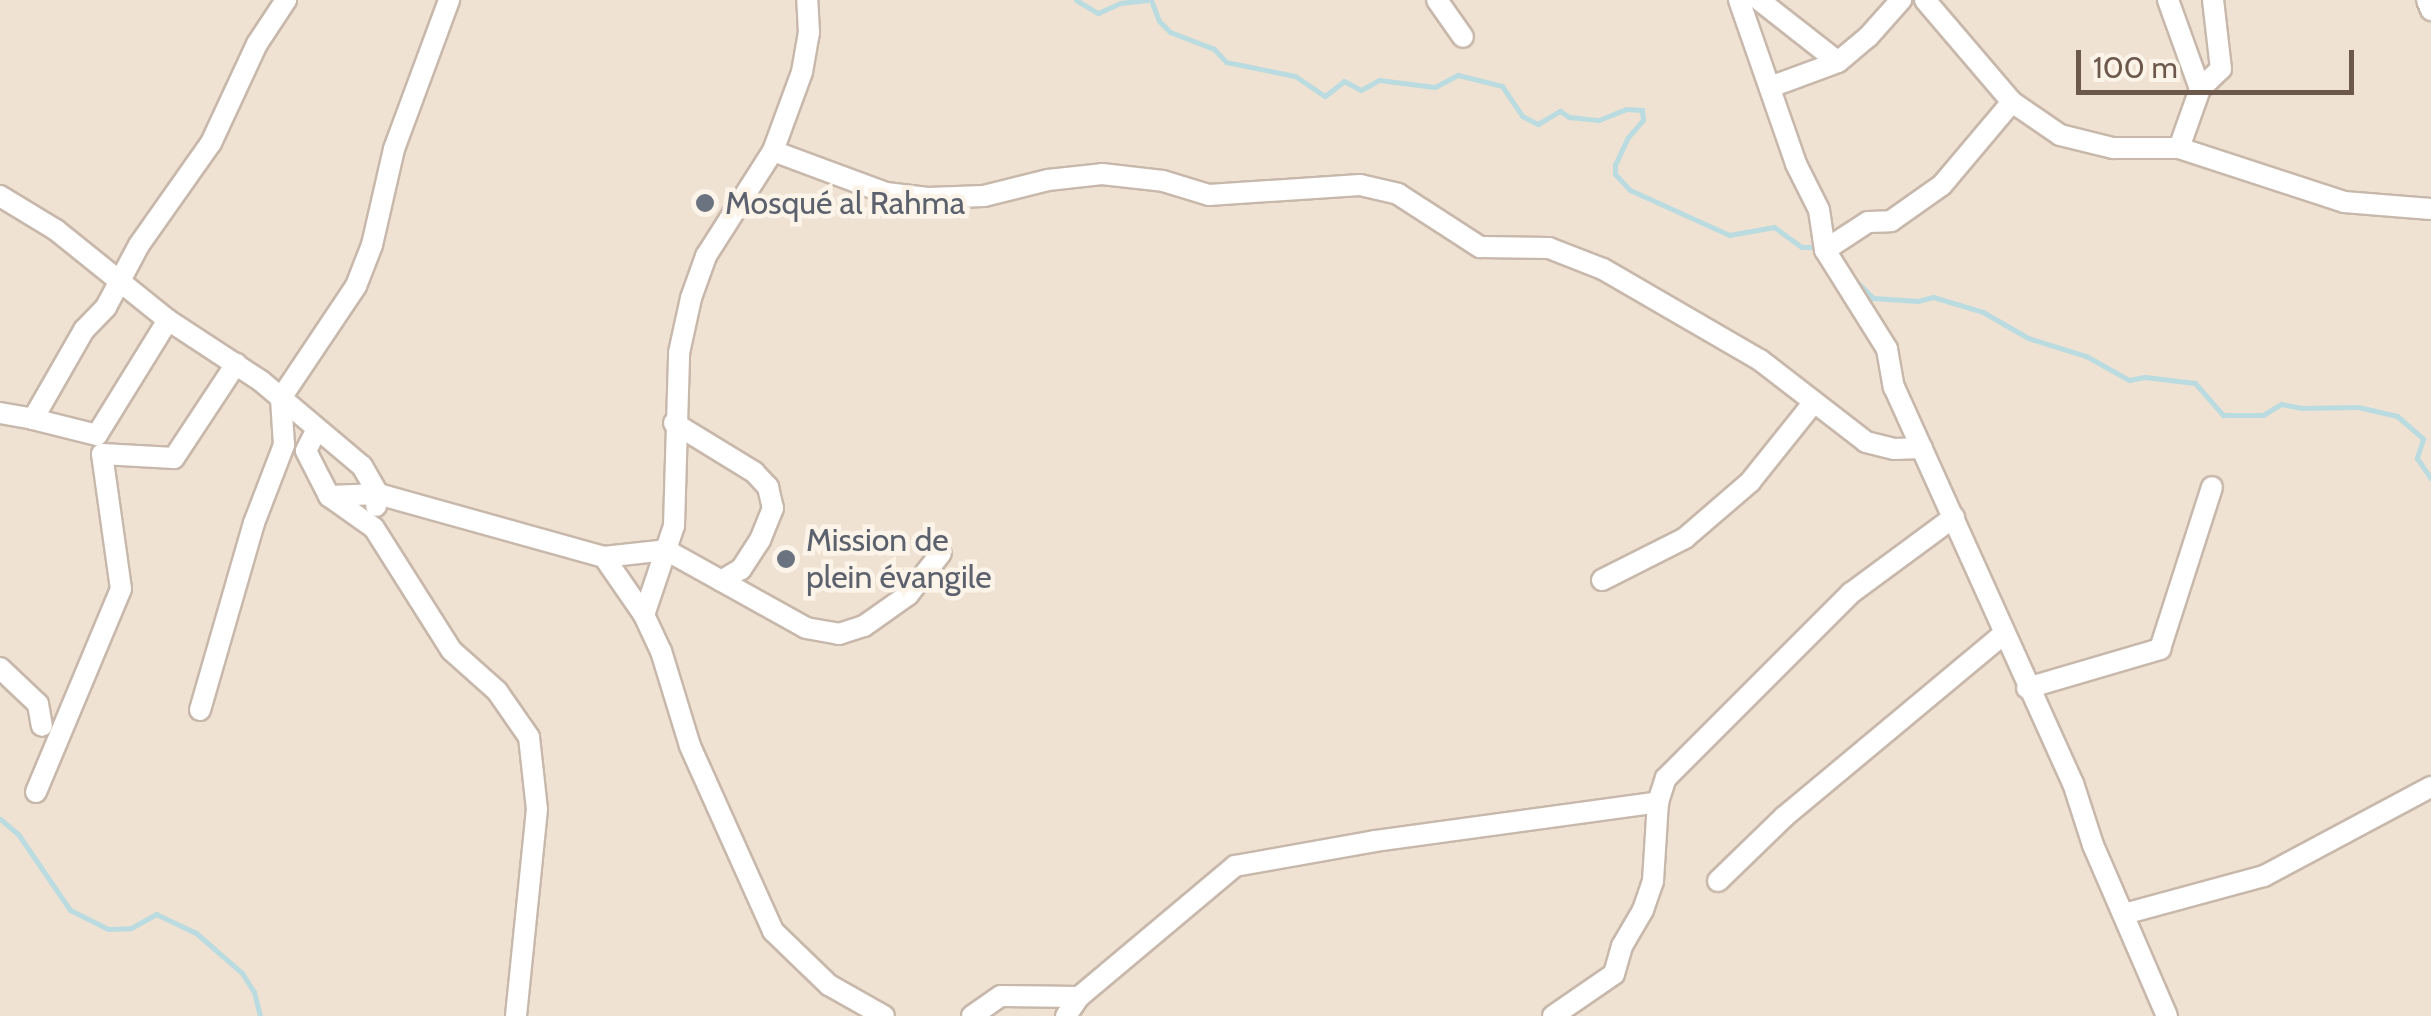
<!DOCTYPE html>
<meta charset="utf-8">
<style>
body{margin:0}
#map{position:relative;width:2431px;height:1016px;overflow:hidden;background:#f9f0e3;font-family:Cabin,sans-serif}
div>[style]{position:absolute}
[style*='--x']{left:calc(var(--x)*1px);top:calc(var(--y)*1px);width:calc(var(--w)*1px);rotate:calc(var(--a)*1deg)}
.residential>*{inset:0;background:#efe2d3}
.stream>*{height:5px;margin:-2.5px;padding:0 2.5px;transform-origin:2.5px;border-radius:2.5px;background:#badbdf}
.roads{filter:drop-shadow(2px 0 #c8b8ab) drop-shadow(-2px 0 #c8b8ab) drop-shadow(0 2px #c8b8ab) drop-shadow(0 -2px #c8b8ab)}
.minor>*{height:20px;margin:-10px;padding:0 10px;transform-origin:10px;border-radius:10px;background:#fff}
.dots>*{width:28px;height:28px;translate:-50% -50%;box-sizing:border-box;border:5px solid #fcf4e9;border-radius:50%}
span{translate:-50% -50%;white-space:nowrap;text-align:center;line-height:1.15;-webkit-text-stroke:9px #fcf4e9;paint-order:stroke}
.worship-label{font-size:32px;color:#5b616d}
.left{translate:0 -50%;text-align:left}
.scale{position:absolute;left:2076px;top:50px;width:278px;height:45px;box-sizing:border-box;border:5px solid #6d584c;border-top:0;padding-left:12px;font-size:30px;line-height:35px;white-space:nowrap;color:#6d584c;-webkit-text-stroke:8px #fcf4e9;paint-order:stroke}
</style>
<div id="map">
<div class="residential">
<i style="clip-path:polygon(0 0,2431px 0,2431px 1016px,0 1016px)"></i>
</div>
<div class="stream">
<i style="--x:1076;--y:0;--w:26;--a:31"></i>
<i style="--x:1098;--y:13;--w:24;--a:-24"></i>
<i style="--x:1120;--y:3;--w:28;--a:-6"></i>
<i style="--x:1151;--y:0;--w:22;--a:69"></i>
<i style="--x:1159;--y:21;--w:16;--a:45"></i>
<i style="--x:1170;--y:32;--w:47;--a:21.1"></i>
<i style="--x:1214;--y:49;--w:18;--a:47"></i>
<i style="--x:1226;--y:62;--w:70;--a:11.5"></i>
<i style="--x:1295;--y:76;--w:36;--a:34"></i>
<i style="--x:1325;--y:96;--w:24;--a:-38"></i>
<i style="--x:1344;--y:81;--w:19;--a:28"></i>
<i style="--x:1361;--y:90;--w:21;--a:-29"></i>
<i style="--x:1379;--y:80;--w:56;--a:7.1"></i>
<i style="--x:1435;--y:87;--w:26;--a:-28"></i>
<i style="--x:1458;--y:75;--w:45;--a:14"></i>
<i style="--x:1502;--y:86;--w:36;--a:56"></i>
<i style="--x:1522;--y:116;--w:18;--a:27"></i>
<i style="--x:1538;--y:124;--w:26;--a:-31"></i>
<i style="--x:1560;--y:111;--w:11;--a:34"></i>
<i style="--x:1569;--y:117;--w:30;--a:6"></i>
<i style="--x:1599;--y:120;--w:29;--a:-22"></i>
<i style="--x:1626;--y:109;--w:16;--a:4"></i>
<i style="--x:1642;--y:110;--w:10;--a:84"></i>
<i style="--x:1643;--y:120;--w:23;--a:131"></i>
<i style="--x:1628;--y:137;--w:31;--a:115"></i>
<i style="--x:1615;--y:165;--w:9;--a:90"></i>
<i style="--x:1615;--y:174;--w:22;--a:47"></i>
<i style="--x:1630;--y:190;--w:109;--a:24.4"></i>
<i style="--x:1729;--y:235;--w:46;--a:-10.1"></i>
<i style="--x:1774;--y:227;--w:34;--a:36"></i>
<i style="--x:1802;--y:247;--w:18;--a:0"></i>
<i style="--x:1849;--y:274;--w:34;--a:45"></i>
<i style="--x:1873;--y:298;--w:45;--a:3.8"></i>
<i style="--x:1918;--y:301;--w:16;--a:-15"></i>
<i style="--x:1933;--y:297;--w:52;--a:16.7"></i>
<i style="--x:1983;--y:312;--w:52;--a:30"></i>
<i style="--x:2028;--y:338;--w:61;--a:17.2"></i>
<i style="--x:2086;--y:356;--w:49;--a:29.2"></i>
<i style="--x:2129;--y:380;--w:16;--a:-11"></i>
<i style="--x:2145;--y:377;--w:50;--a:6.8"></i>
<i style="--x:2195;--y:383;--w:43;--a:48.8"></i>
<i style="--x:2223;--y:415;--w:40;--a:0"></i>
<i style="--x:2263;--y:415;--w:21;--a:-31"></i>
<i style="--x:2281;--y:404;--w:20;--a:11"></i>
<i style="--x:2301;--y:408;--w:57;--a:-1"></i>
<i style="--x:2358;--y:407;--w:40;--a:13"></i>
<i style="--x:2397;--y:416;--w:35;--a:41"></i>
<i style="--x:2423;--y:439;--w:20;--a:108"></i>
<i style="--x:2417;--y:458;--w:25;--a:56"></i>
<i style="--x:0;--y:819;--w:23;--a:40"></i>
<i style="--x:18;--y:834;--w:92;--a:55.6"></i>
<i style="--x:70;--y:910;--w:42;--a:26.6"></i>
<i style="--x:108;--y:929;--w:23;--a:-2"></i>
<i style="--x:131;--y:928;--w:29;--a:-29"></i>
<i style="--x:156;--y:914;--w:44;--a:25.4"></i>
<i style="--x:196;--y:933;--w:61;--a:41"></i>
<i style="--x:242;--y:973;--w:22;--a:58"></i>
<i style="--x:254;--y:992;--w:25;--a:76"></i>
</div>
<div class="roads">
<div class="minor">
<i style="--x:1437;--y:0;--w:45;--a:54.9"></i>
<i style="--x:1739;--y:0;--w:174;--a:70.8"></i>
<i style="--x:1796;--y:164;--w:51;--a:63.4"></i>
<i style="--x:1819;--y:210;--w:40;--a:81.5"></i>
<i style="--x:1825;--y:250;--w:117;--a:57.9"></i>
<i style="--x:1887;--y:349;--w:39;--a:80"></i>
<i style="--x:1894;--y:387;--w:435;--a:65.7"></i>
<i style="--x:2073;--y:783;--w:65;--a:72.1"></i>
<i style="--x:2093;--y:845;--w:186;--a:66.6"></i>
<i style="--x:1759;--y:0;--w:100;--a:38.1"></i>
<i style="--x:1925;--y:0;--w:134;--a:49.5"></i>
<i style="--x:2012;--y:102;--w:58;--a:34.5"></i>
<i style="--x:2060;--y:135;--w:55;--a:13.8"></i>
<i style="--x:2113;--y:148;--w:66;--a:0"></i>
<i style="--x:2179;--y:148;--w:174;--a:18.1"></i>
<i style="--x:2344;--y:202;--w:87;--a:4.6"></i>
<i style="--x:2168;--y:0;--w:95;--a:70.2"></i>
<i style="--x:2427;--y:0;--w:11;--a:68"></i>
<i style="--x:1773;--y:86;--w:69;--a:-20.3"></i>
<i style="--x:1838;--y:62;--w:39;--a:-40"></i>
<i style="--x:1868;--y:37;--w:50;--a:-48.3"></i>
<i style="--x:2179;--y:148;--w:63;--a:-70.4"></i>
<i style="--x:2200;--y:89;--w:29;--a:-44"></i>
<i style="--x:2221;--y:69;--w:69;--a:-96.6"></i>
<i style="--x:773;--y:151;--w:121;--a:20.4"></i>
<i style="--x:886;--y:193;--w:42;--a:6.8"></i>
<i style="--x:928;--y:198;--w:56;--a:-2"></i>
<i style="--x:984;--y:196;--w:66;--a:-14"></i>
<i style="--x:1048;--y:180;--w:54;--a:-6.3"></i>
<i style="--x:1102;--y:174;--w:61;--a:6.5"></i>
<i style="--x:1163;--y:181;--w:48;--a:16.9"></i>
<i style="--x:1209;--y:195;--w:151;--a:-3.8"></i>
<i style="--x:1360;--y:185;--w:39;--a:13"></i>
<i style="--x:1398;--y:194;--w:98;--a:32.9"></i>
<i style="--x:1480;--y:247;--w:69;--a:0.8"></i>
<i style="--x:1549;--y:248;--w:58;--a:21.3"></i>
<i style="--x:1603;--y:269;--w:181;--a:30.1"></i>
<i style="--x:1760;--y:360;--w:134;--a:37.7"></i>
<i style="--x:1866;--y:442;--w:29;--a:14"></i>
<i style="--x:1894;--y:449;--w:28;--a:-2"></i>
<i style="--x:0;--y:196;--w:66;--a:31.3"></i>
<i style="--x:56;--y:230;--w:144;--a:38.8"></i>
<i style="--x:168;--y:320;--w:111;--a:33.3"></i>
<i style="--x:261;--y:381;--w:132;--a:40.1"></i>
<i style="--x:362;--y:466;--w:32;--a:60"></i>
<i style="--x:378;--y:494;--w:235;--a:15.6"></i>
<i style="--x:604;--y:557;--w:70;--a:55.4"></i>
<i style="--x:644;--y:615;--w:40;--a:65"></i>
<i style="--x:661;--y:651;--w:99;--a:73"></i>
<i style="--x:690;--y:746;--w:203;--a:65.8"></i>
<i style="--x:773;--y:931;--w:78;--a:44"></i>
<i style="--x:829;--y:985;--w:63;--a:29.4"></i>
<i style="--x:1825;--y:250;--w:51;--a:-33.1"></i>
<i style="--x:1868;--y:222;--w:23;--a:-2"></i>
<i style="--x:1891;--y:221;--w:62;--a:-35.2"></i>
<i style="--x:1942;--y:185;--w:109;--a:-49.9"></i>
<i style="--x:168;--y:320;--w:135;--a:121.7"></i>
<i style="--x:97;--y:435;--w:66;--a:-166"></i>
<i style="--x:33;--y:419;--w:103;--a:-60.2"></i>
<i style="--x:84;--y:330;--w:32;--a:-46"></i>
<i style="--x:106;--y:307;--w:70;--a:-62"></i>
<i style="--x:139;--y:245;--w:125;--a:-54.8"></i>
<i style="--x:211;--y:143;--w:109;--a:-65.1"></i>
<i style="--x:257;--y:44;--w:53;--a:-56.6"></i>
<i style="--x:0;--y:413;--w:34;--a:10"></i>
<i style="--x:674;--y:423;--w:94;--a:31.5"></i>
<i style="--x:754;--y:472;--w:21;--a:47"></i>
<i style="--x:768;--y:487;--w:22;--a:77"></i>
<i style="--x:773;--y:508;--w:35;--a:112"></i>
<i style="--x:760;--y:540;--w:35;--a:123"></i>
<i style="--x:741;--y:569;--w:23;--a:149"></i>
<i style="--x:316;--y:431;--w:22;--a:117"></i>
<i style="--x:306;--y:451;--w:51;--a:62.9"></i>
<i style="--x:329;--y:496;--w:49;--a:-2.3"></i>
<i style="--x:378;--y:494;--w:12;--a:99"></i>
<i style="--x:329;--y:496;--w:55;--a:35.4"></i>
<i style="--x:374;--y:528;--w:144;--a:57.7"></i>
<i style="--x:451;--y:650;--w:62;--a:41.7"></i>
<i style="--x:497;--y:691;--w:56;--a:55.2"></i>
<i style="--x:529;--y:737;--w:72;--a:83.7"></i>
<i style="--x:537;--y:809;--w:208;--a:95.8"></i>
<i style="--x:604;--y:557;--w:62;--a:-6.4"></i>
<i style="--x:666;--y:550;--w:160;--a:29.1"></i>
<i style="--x:806;--y:628;--w:34;--a:10"></i>
<i style="--x:839;--y:634;--w:26;--a:-18"></i>
<i style="--x:864;--y:626;--w:54;--a:-35.2"></i>
<i style="--x:908;--y:595;--w:53;--a:-51.8"></i>
<i style="--x:1602;--y:580;--w:93;--a:-26.8"></i>
<i style="--x:1685;--y:538;--w:86;--a:-40.7"></i>
<i style="--x:1750;--y:482;--w:102;--a:-51.3"></i>
<i style="--x:644;--y:615;--w:94;--a:-71.4"></i>
<i style="--x:674;--y:526;--w:173;--a:-88.3"></i>
<i style="--x:679;--y:353;--w:56;--a:-77.7"></i>
<i style="--x:691;--y:298;--w:45;--a:-70.3"></i>
<i style="--x:706;--y:256;--w:125;--a:-57.5"></i>
<i style="--x:773;--y:151;--w:84;--a:-69.8"></i>
<i style="--x:802;--y:72;--w:40;--a:-80"></i>
<i style="--x:809;--y:33;--w:33;--a:-93"></i>
<i style="--x:0;--y:668;--w:52;--a:43.5"></i>
<i style="--x:38;--y:704;--w:22;--a:80"></i>
<i style="--x:2027;--y:688;--w:139;--a:-16.3"></i>
<i style="--x:2160;--y:649;--w:170;--a:-72.2"></i>
<i style="--x:200;--y:710;--w:195;--a:-73.9"></i>
<i style="--x:254;--y:523;--w:84;--a:-69"></i>
<i style="--x:284;--y:445;--w:47;--a:-93.7"></i>
<i style="--x:281;--y:398;--w:135;--a:-56.2"></i>
<i style="--x:356;--y:286;--w:44;--a:-68.7"></i>
<i style="--x:372;--y:245;--w:98;--a:-77.1"></i>
<i style="--x:394;--y:149;--w:159;--a:-69.7"></i>
<i style="--x:36;--y:792;--w:220;--a:-67.3"></i>
<i style="--x:121;--y:589;--w:136;--a:-98"></i>
<i style="--x:102;--y:454;--w:72;--a:3.2"></i>
<i style="--x:174;--y:458;--w:113;--a:-56.6"></i>
<i style="--x:1718;--y:881;--w:92;--a:-44.1"></i>
<i style="--x:1784;--y:817;--w:286;--a:-39.8"></i>
<i style="--x:2124;--y:914;--w:145;--a:-15.2"></i>
<i style="--x:2264;--y:876;--w:189;--a:-28.1"></i>
<i style="--x:972;--y:1016;--w:35;--a:-35"></i>
<i style="--x:1001;--y:996;--w:78;--a:0.7"></i>
<i style="--x:1066;--y:1016;--w:23;--a:-56"></i>
<i style="--x:1079;--y:997;--w:204;--a:-40"></i>
<i style="--x:1235;--y:866;--w:142;--a:-10.1"></i>
<i style="--x:1375;--y:841;--w:286;--a:-7.8"></i>
<i style="--x:1553;--y:1016;--w:74;--a:-34.5"></i>
<i style="--x:1614;--y:974;--w:29;--a:-74"></i>
<i style="--x:1622;--y:946;--w:42;--a:-59.7"></i>
<i style="--x:1643;--y:910;--w:31;--a:-71"></i>
<i style="--x:1653;--y:881;--w:79;--a:-86.4"></i>
<i style="--x:1658;--y:802;--w:25;--a:-72"></i>
<i style="--x:1666;--y:778;--w:262;--a:-45"></i>
<i style="--x:1851;--y:593;--w:128;--a:-36.4"></i>
</div>
</div>
<div class="dots">
<i style="left:705px;top:203px;background:#6b7280"></i>
<i style="left:786px;top:559px;background:#6b7280"></i>
</div>
<div class="worship-label">
<span class="left" style="left:725px;top:203px">Mosqué al Rahma</span>
<span class="left" style="left:806px;top:559px">Mission de<br>plein évangile</span>
</div>
<div class="scale">100 m</div>
</div>
